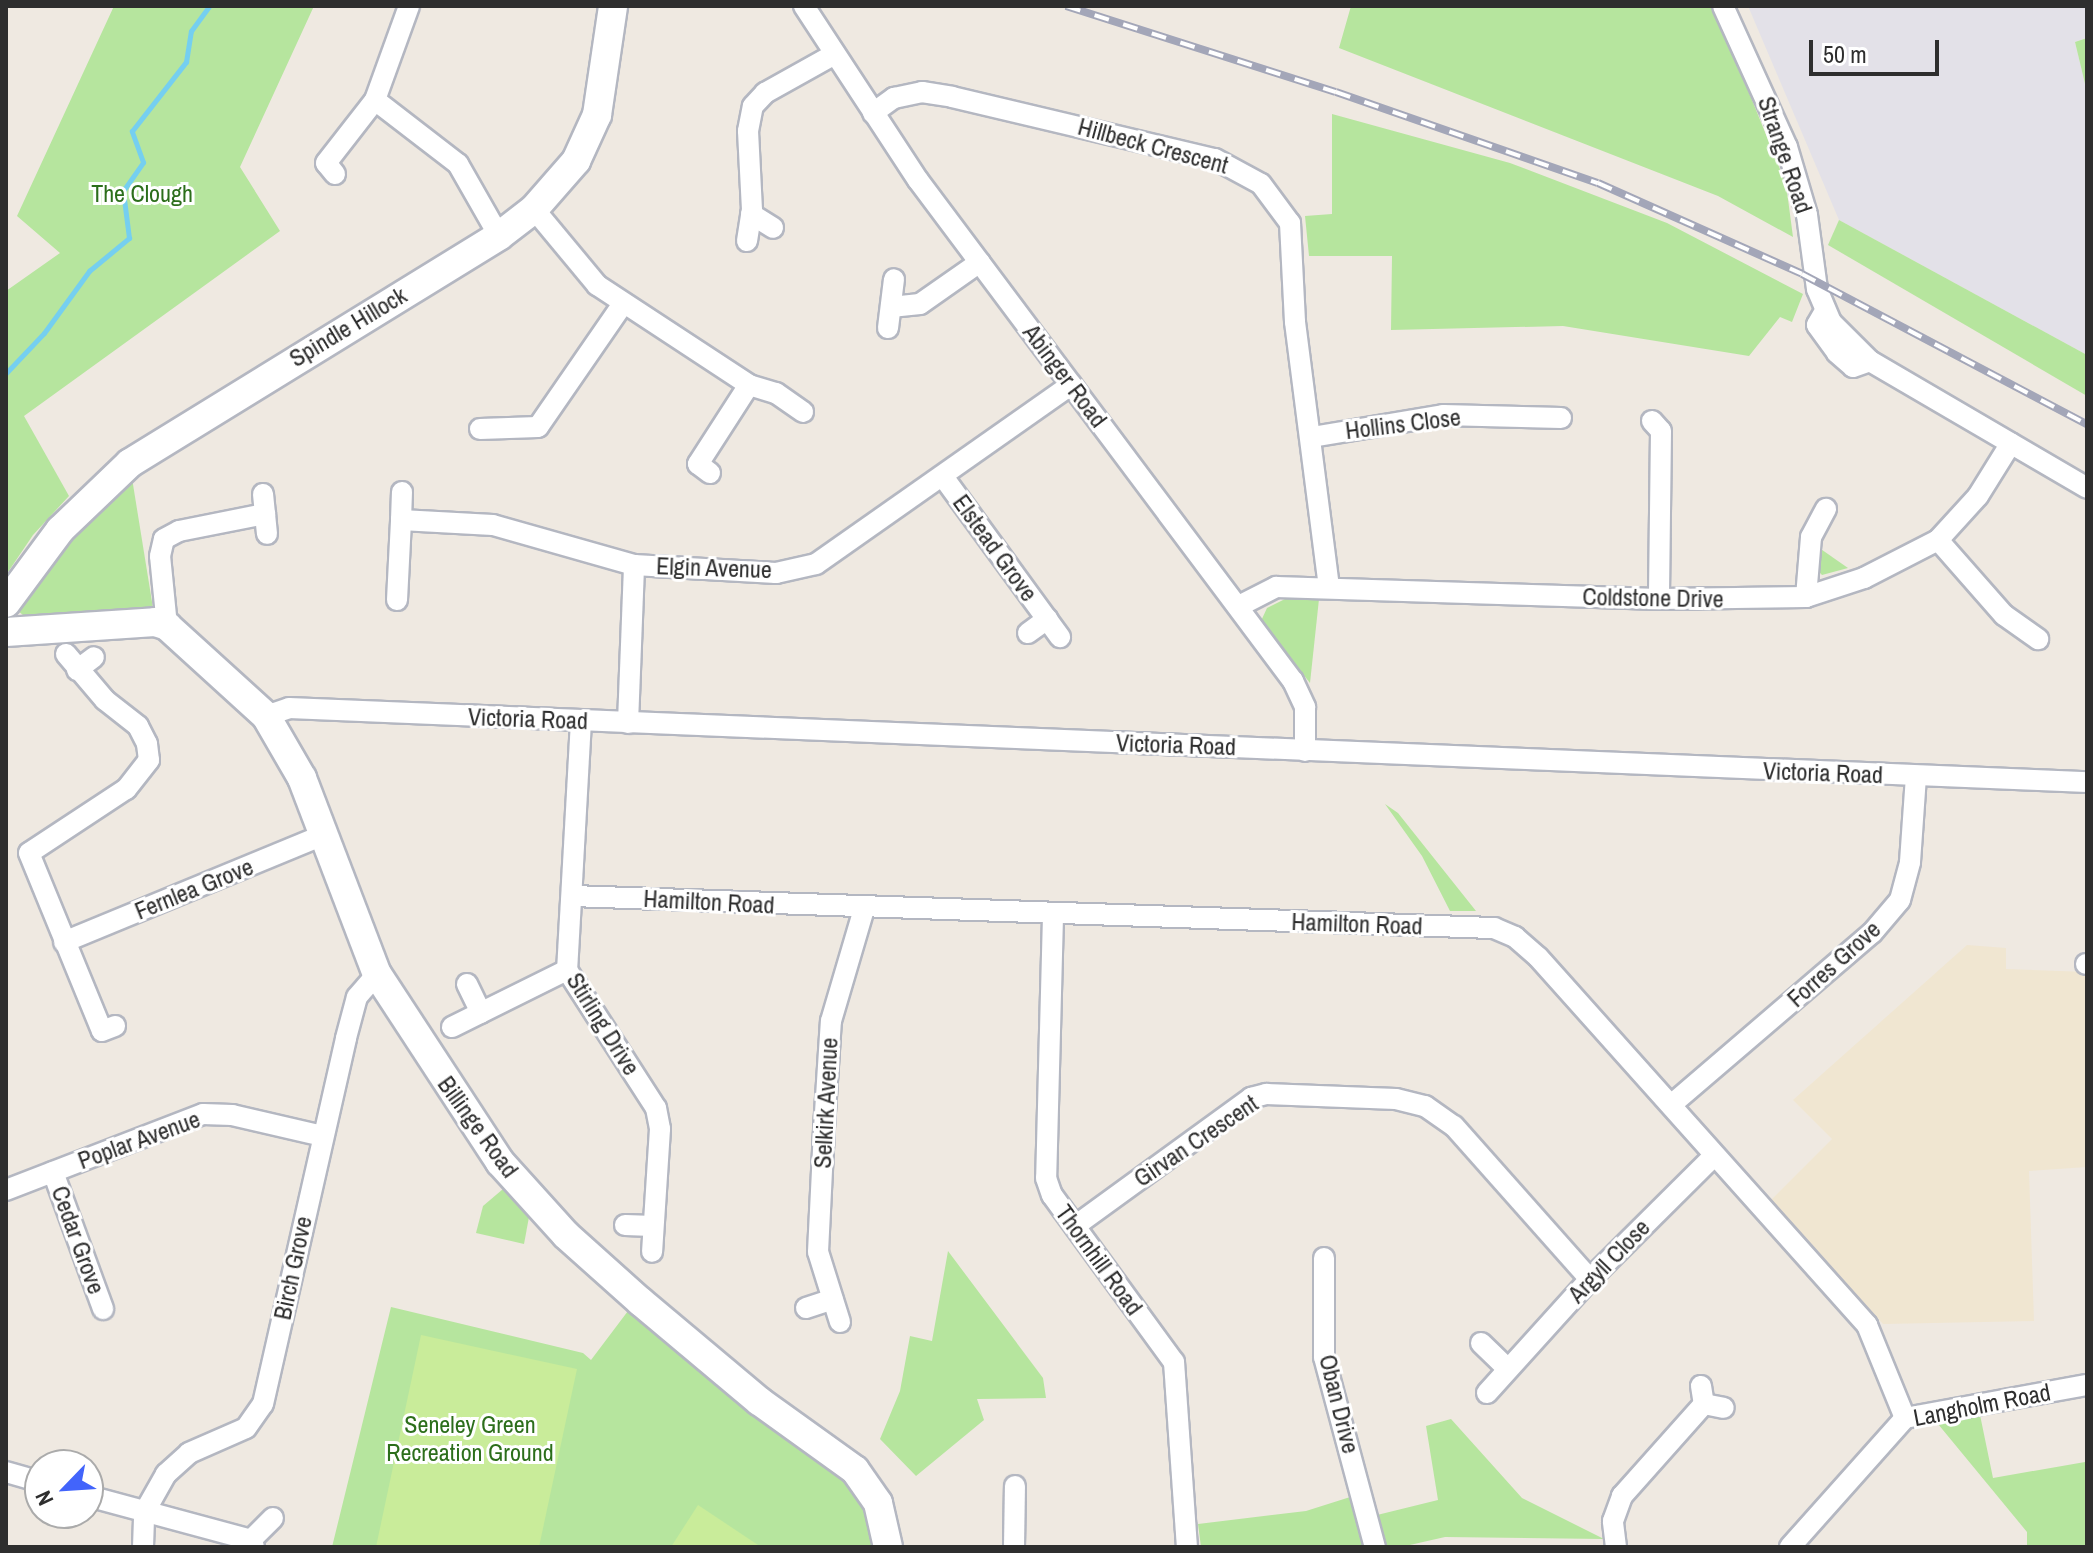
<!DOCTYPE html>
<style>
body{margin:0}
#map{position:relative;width:2093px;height:1553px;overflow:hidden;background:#efe9e1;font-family:"Archivo Narrow",sans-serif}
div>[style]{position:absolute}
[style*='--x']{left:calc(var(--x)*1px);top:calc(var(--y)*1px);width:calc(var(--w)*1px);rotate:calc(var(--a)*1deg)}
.industrial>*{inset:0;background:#e3e1e8}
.education>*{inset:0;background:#f0e6d1}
.green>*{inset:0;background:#b6e59e}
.pitch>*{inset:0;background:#c9ec9a}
.stream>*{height:5px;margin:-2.5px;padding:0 2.5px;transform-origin:2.5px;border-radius:2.5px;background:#75cff0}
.roads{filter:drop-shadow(2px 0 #b4b7c1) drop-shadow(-2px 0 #b4b7c1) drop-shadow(0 2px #b4b7c1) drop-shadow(0 -2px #b4b7c1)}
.street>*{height:20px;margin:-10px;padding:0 10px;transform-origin:10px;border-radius:10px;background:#fff}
.secondary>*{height:28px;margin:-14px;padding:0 14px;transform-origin:14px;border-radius:14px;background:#fff}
.rail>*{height:8px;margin-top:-4px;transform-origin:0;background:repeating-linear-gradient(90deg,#fff 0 15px,#a3a6b8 0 30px);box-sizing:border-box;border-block:2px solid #a3a6b8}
span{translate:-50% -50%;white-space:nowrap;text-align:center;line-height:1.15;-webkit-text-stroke:6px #fff;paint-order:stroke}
.street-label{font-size:24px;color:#2e2e2e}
.park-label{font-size:24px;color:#2c6e1b}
.frame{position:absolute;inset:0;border:8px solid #2e2e2e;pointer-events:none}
.north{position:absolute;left:24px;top:1449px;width:80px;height:80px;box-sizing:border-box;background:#fff;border:2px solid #ababab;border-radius:50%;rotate:245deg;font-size:22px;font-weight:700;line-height:32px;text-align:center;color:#2e2e2e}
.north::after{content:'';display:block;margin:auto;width:28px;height:36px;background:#4264fb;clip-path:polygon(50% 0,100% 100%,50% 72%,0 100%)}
.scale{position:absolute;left:1809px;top:40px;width:130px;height:36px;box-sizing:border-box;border:4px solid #2e2e2e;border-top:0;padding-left:10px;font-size:24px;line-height:28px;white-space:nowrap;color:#2e2e2e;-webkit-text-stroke:6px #fff;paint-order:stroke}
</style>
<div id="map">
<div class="industrial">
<i style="clip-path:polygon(1748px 6px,2087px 6px,2087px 38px,2075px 42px,2087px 92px,2087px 355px,1839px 220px)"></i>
</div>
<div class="education">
<i style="clip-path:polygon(1967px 945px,2006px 948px,2006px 969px,2087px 972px,2087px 1167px,2029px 1171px,2034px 1321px,1883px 1324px,1771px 1200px,1832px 1139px,1793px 1100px)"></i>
</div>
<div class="green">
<i style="clip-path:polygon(114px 6px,314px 6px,240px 167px,280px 231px,24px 416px,69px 496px,33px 535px,6px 575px,6px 291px,60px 253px,17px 216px)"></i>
<i style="clip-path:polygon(1351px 6px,1714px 6px,1786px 184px,1793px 237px,1718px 196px,1339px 48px)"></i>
<i style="clip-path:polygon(2087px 38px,2087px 92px,2075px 42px)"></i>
<i style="clip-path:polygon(1332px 114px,1510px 163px,1667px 223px,1803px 294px,1792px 322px,1780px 317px,1749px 356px,1563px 326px,1391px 330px,1392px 256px,1309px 256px,1305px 216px,1332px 214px)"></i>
<i style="clip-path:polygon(1839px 220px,2087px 355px,2087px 396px,1828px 245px)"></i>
<i style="clip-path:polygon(131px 472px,153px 608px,23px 615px,13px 607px,42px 564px)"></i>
<i style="clip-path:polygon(1815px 545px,1848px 568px,1822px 575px,1810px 562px)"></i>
<i style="clip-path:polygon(1285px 599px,1319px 599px,1310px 683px,1261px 621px,1267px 608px)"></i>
<i style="clip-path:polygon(1385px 804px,1398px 813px,1476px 911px,1450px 911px,1422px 856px)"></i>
<i style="clip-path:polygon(503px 1189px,529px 1217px,524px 1244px,476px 1233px,483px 1206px)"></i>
<i style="clip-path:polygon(948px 1251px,1043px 1378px,1046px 1398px,977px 1399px,984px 1420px,916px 1476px,880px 1439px,900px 1391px,910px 1336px,932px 1341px)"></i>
<i style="clip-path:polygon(391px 1307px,583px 1353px,591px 1360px,631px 1307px,729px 1394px,849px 1485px,863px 1502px,879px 1547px,332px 1547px)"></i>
<i style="clip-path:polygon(1979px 1410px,1993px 1478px,2085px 1462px,2087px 1547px,2027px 1547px,2027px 1532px,1938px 1424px)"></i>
<i style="clip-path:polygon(1451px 1419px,1522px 1498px,1604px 1539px,1445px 1537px,1401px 1547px,1201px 1547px,1198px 1524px,1306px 1511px,1366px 1492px,1373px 1516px,1438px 1500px,1426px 1426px)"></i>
</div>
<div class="pitch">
<i style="clip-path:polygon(421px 1335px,577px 1369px,539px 1547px,376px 1547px)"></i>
<i style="clip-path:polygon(698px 1505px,761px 1547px,671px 1547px)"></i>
</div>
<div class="stream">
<i style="--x:6;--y:373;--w:55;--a:-46.5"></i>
<i style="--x:44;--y:333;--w:77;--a:-54"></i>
<i style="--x:89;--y:271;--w:52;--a:-39.5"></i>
<i style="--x:129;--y:238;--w:47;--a:-97.3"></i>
<i style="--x:123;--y:191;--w:35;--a:-55"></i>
<i style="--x:143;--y:162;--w:33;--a:-110"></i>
<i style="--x:132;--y:131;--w:88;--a:-52"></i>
<i style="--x:186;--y:62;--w:31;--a:-81"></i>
<i style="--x:191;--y:31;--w:31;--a:-54"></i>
</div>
<div class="roads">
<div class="street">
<i style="--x:804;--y:6;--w:208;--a:56.8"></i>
<i style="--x:918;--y:180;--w:626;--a:53.19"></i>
<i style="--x:1293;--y:681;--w:29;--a:65"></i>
<i style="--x:1305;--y:707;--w:44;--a:90"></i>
<i style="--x:1723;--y:6;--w:155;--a:65.6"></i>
<i style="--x:1787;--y:147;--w:71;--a:73.6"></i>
<i style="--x:1807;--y:215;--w:75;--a:82.3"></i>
<i style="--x:1817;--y:289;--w:36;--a:67"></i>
<i style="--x:1831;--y:322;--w:55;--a:45"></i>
<i style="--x:1870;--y:361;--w:251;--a:30.3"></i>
<i style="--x:375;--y:100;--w:105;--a:37.6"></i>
<i style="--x:458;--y:164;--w:83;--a:60.3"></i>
<i style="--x:873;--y:113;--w:26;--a:-36"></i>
<i style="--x:894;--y:98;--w:29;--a:-12"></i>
<i style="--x:922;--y:92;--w:30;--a:9"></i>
<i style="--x:952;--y:97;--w:270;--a:13.3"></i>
<i style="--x:1215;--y:159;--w:52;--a:28.5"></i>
<i style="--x:1261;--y:184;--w:49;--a:53.4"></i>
<i style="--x:1290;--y:223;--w:99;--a:87.1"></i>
<i style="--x:1295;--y:322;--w:268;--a:82.7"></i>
<i style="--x:335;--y:174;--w:14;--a:-129"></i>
<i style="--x:326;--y:163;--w:80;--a:-52.1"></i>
<i style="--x:375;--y:100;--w:100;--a:-70.1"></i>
<i style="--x:534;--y:209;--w:99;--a:50.3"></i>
<i style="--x:597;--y:285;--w:182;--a:33.3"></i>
<i style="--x:749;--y:385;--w:28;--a:17"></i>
<i style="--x:776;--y:393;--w:33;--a:35"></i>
<i style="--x:751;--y:214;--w:26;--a:32"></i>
<i style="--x:747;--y:241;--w:31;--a:-81"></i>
<i style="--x:752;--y:210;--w:79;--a:-92.9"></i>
<i style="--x:748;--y:131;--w:25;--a:-79"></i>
<i style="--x:753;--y:106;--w:18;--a:-47"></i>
<i style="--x:765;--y:93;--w:80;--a:-29.1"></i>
<i style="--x:891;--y:307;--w:29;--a:-6"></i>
<i style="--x:920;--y:304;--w:73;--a:-35"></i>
<i style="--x:1825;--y:311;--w:16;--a:120"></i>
<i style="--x:1817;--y:325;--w:34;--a:54"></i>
<i style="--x:1837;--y:353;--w:21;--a:41"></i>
<i style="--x:1853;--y:367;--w:18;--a:-19"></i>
<i style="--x:888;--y:328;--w:49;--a:-83"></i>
<i style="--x:1652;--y:421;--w:13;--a:48"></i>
<i style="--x:1661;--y:431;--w:168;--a:90.7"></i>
<i style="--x:480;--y:429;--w:58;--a:-2"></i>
<i style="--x:538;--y:427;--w:150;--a:-55.4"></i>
<i style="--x:1312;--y:437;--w:133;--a:-9.5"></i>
<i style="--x:1443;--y:415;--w:118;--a:1.5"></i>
<i style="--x:710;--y:473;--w:15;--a:-143"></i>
<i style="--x:698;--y:464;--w:94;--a:-57.2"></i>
<i style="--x:944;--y:478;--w:197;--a:53.9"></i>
<i style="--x:263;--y:494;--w:40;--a:84.3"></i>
<i style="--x:401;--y:520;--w:28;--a:-88"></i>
<i style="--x:1938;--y:540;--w:100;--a:48.7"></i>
<i style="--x:2004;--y:615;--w:42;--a:35.2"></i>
<i style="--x:1806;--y:597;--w:60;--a:-85.2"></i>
<i style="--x:1811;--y:537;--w:32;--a:-62"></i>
<i style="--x:397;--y:600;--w:80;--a:-87.1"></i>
<i style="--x:401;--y:520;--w:92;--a:3.1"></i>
<i style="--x:493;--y:525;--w:147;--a:15.8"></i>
<i style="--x:634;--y:565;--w:142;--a:3.2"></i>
<i style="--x:776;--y:573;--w:41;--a:-12.7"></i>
<i style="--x:816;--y:564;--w:312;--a:-35.1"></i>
<i style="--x:1239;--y:606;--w:42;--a:-27.2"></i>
<i style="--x:1276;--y:587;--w:383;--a:1.8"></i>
<i style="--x:1659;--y:599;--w:147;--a:-0.8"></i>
<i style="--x:1806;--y:597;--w:61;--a:-18.1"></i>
<i style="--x:1864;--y:578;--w:83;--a:-27.2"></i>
<i style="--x:1938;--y:540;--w:59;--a:-47.7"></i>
<i style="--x:1978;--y:496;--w:62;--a:-58.1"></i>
<i style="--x:167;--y:626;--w:70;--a:-95.7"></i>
<i style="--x:160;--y:556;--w:17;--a:-77"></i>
<i style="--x:164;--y:539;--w:17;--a:-28"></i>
<i style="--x:179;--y:531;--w:88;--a:-11.2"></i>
<i style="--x:1028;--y:633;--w:24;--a:-36"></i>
<i style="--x:66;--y:654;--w:60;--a:49.7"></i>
<i style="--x:105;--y:700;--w:42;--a:38.2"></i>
<i style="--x:138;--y:726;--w:20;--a:63"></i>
<i style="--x:147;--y:744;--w:16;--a:83"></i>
<i style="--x:149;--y:760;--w:37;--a:128"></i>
<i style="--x:126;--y:789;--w:116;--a:146.6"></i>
<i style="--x:29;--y:853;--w:192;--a:67.7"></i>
<i style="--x:102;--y:1031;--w:14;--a:-21"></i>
<i style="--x:77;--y:670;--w:21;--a:-37"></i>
<i style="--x:266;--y:716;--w:24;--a:-19"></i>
<i style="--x:289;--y:708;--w:1800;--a:2.36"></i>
<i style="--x:581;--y:721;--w:249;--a:93.2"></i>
<i style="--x:567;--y:970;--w:164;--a:57.2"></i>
<i style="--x:656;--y:1108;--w:21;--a:79"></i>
<i style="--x:660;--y:1129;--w:123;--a:93.7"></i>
<i style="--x:628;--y:723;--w:158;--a:-87.8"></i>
<i style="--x:572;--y:896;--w:923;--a:1.99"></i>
<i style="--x:1494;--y:928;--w:23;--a:23"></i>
<i style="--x:1515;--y:937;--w:30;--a:41"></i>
<i style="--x:1538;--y:957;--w:494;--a:48.2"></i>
<i style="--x:1867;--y:1325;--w:100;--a:67.8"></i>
<i style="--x:1053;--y:916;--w:262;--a:91.5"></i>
<i style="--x:1046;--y:1178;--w:18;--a:71"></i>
<i style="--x:1052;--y:1195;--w:207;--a:53.9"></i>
<i style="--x:1174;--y:1362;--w:185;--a:86"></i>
<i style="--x:64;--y:942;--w:281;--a:-22.4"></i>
<i style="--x:2086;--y:964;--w:1;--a:0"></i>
<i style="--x:467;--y:984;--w:32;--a:64"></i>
<i style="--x:452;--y:1027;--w:128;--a:-26.4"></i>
<i style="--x:1671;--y:1105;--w:265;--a:-40.6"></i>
<i style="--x:1872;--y:933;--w:43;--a:-49.7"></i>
<i style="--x:1900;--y:900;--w:39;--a:-75"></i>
<i style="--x:1910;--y:862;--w:85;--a:-86"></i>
<i style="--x:53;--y:1172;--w:146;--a:69.9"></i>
<i style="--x:6;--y:1190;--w:211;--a:-21.1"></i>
<i style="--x:203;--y:1114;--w:29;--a:2"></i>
<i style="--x:232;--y:1115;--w:92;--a:13.1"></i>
<i style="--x:625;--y:1225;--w:28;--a:2"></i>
<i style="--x:1075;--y:1226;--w:218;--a:-36"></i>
<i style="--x:1251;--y:1098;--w:16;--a:-15"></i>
<i style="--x:1266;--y:1094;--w:130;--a:2.2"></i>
<i style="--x:1396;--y:1099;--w:30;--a:14"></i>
<i style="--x:1425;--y:1106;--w:35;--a:35"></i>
<i style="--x:1454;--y:1126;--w:205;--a:48.4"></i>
<i style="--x:1324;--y:1258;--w:99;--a:90"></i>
<i style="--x:1324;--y:1357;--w:197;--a:75"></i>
<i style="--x:806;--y:1308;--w:28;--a:-18"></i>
<i style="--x:840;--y:1322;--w:73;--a:-107.4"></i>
<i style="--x:818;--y:1252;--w:124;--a:-87.2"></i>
<i style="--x:824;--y:1128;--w:107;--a:-86.3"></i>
<i style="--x:831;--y:1021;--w:117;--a:-73.6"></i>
<i style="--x:1481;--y:1343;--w:37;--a:44"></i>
<i style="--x:1701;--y:1386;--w:18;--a:81"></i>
<i style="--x:1704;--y:1404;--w:20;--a:11"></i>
<i style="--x:1487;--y:1393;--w:154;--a:-47.9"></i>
<i style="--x:1590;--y:1279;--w:175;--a:-44.8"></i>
<i style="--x:6;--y:1472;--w:35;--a:16"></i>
<i style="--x:88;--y:1496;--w:169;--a:15.1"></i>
<i style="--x:143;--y:1547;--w:34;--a:-88"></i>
<i style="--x:144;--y:1513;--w:45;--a:-60.6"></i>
<i style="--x:166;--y:1474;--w:31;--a:-42"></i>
<i style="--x:189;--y:1453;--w:62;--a:-23.7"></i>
<i style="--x:246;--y:1428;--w:29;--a:-55"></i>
<i style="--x:263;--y:1404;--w:375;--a:-77.2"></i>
<i style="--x:346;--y:1038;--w:42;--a:-75"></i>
<i style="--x:357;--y:997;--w:30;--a:-49"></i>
<i style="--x:254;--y:1547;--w:8;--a:-113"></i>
<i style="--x:251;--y:1540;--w:31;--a:-45"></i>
<i style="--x:1014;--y:1547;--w:61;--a:-89.1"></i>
<i style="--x:1616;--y:1547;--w:26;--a:-97"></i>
<i style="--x:1613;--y:1521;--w:27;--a:-70"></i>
<i style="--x:1622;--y:1496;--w:123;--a:-48.3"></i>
<i style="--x:1790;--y:1547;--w:173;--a:-48.3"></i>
<i style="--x:1905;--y:1418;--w:185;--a:-10.3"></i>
</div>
<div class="secondary">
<i style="--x:6;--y:603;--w:91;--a:-53.5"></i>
<i style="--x:60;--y:530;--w:97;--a:-43.7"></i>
<i style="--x:130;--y:463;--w:433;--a:-31.6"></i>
<i style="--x:499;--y:236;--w:44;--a:-37.6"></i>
<i style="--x:534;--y:209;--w:64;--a:-48.8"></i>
<i style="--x:576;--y:161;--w:51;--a:-65.5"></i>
<i style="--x:597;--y:115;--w:110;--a:-81.6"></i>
<i style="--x:6;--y:632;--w:149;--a:-3.8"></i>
<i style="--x:155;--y:622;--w:13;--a:18"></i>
<i style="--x:167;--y:626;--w:134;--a:42.3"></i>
<i style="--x:266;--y:716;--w:72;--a:59.9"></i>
<i style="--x:302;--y:778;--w:210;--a:69.1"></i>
<i style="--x:377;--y:974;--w:225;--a:56.8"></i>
<i style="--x:500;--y:1162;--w:98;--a:47.9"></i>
<i style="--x:566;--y:1235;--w:101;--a:41.8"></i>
<i style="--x:641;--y:1302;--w:154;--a:40"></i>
<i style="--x:759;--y:1401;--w:118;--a:35.7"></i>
<i style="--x:855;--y:1470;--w:40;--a:55.1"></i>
<i style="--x:878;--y:1503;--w:45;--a:77.2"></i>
</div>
</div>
<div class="rail">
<i style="--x:1066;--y:6;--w:283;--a:17.7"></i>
<i style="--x:1336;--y:92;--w:277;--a:19.2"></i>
<i style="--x:1598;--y:183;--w:223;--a:24"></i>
<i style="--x:1802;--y:274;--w:322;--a:27.8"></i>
</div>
<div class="street-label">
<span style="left:1153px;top:146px;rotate:15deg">Hillbeck Crescent</span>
<span style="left:1785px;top:155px;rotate:71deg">Strange Road</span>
<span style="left:348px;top:327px;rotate:-31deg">Spindle Hillock</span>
<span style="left:1065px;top:376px;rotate:53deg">Abinger Road</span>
<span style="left:1403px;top:424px;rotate:-7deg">Hollins Close</span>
<span style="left:995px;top:548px;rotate:54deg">Elstead Grove</span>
<span style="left:714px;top:568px;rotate:2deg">Elgin Avenue</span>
<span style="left:1653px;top:598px;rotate:1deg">Coldstone Drive</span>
<span style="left:528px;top:719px;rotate:2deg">Victoria Road</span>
<span style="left:1176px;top:745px;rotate:2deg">Victoria Road</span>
<span style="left:1823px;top:773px;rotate:2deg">Victoria Road</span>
<span style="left:194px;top:889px;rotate:-22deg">Fernlea Grove</span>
<span style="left:709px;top:902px;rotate:3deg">Hamilton Road</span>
<span style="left:1357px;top:924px;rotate:2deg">Hamilton Road</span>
<span style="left:1834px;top:964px;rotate:-42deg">Forres Grove</span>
<span style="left:603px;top:1024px;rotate:58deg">Stirling Drive</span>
<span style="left:826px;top:1103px;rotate:-87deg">Selkirk Avenue</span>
<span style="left:478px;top:1127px;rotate:54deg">Billinge Road</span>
<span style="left:139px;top:1140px;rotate:-20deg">Poplar Avenue</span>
<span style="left:1196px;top:1141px;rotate:-34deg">Girvan Crescent</span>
<span style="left:78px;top:1240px;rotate:70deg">Cedar Grove</span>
<span style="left:1099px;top:1260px;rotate:54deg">Thornhill Road</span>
<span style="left:1609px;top:1261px;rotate:-46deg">Argyll Close</span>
<span style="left:293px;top:1268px;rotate:-78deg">Birch Grove</span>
<span style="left:1339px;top:1404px;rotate:76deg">Oban Drive</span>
<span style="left:1982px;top:1405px;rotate:-11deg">Langholm Road</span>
</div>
<div class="park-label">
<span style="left:142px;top:194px">The Clough</span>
<span style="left:470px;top:1439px">Seneley Green<br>Recreation Ground</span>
</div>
<div class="frame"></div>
<div class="north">N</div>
<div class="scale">50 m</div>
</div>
